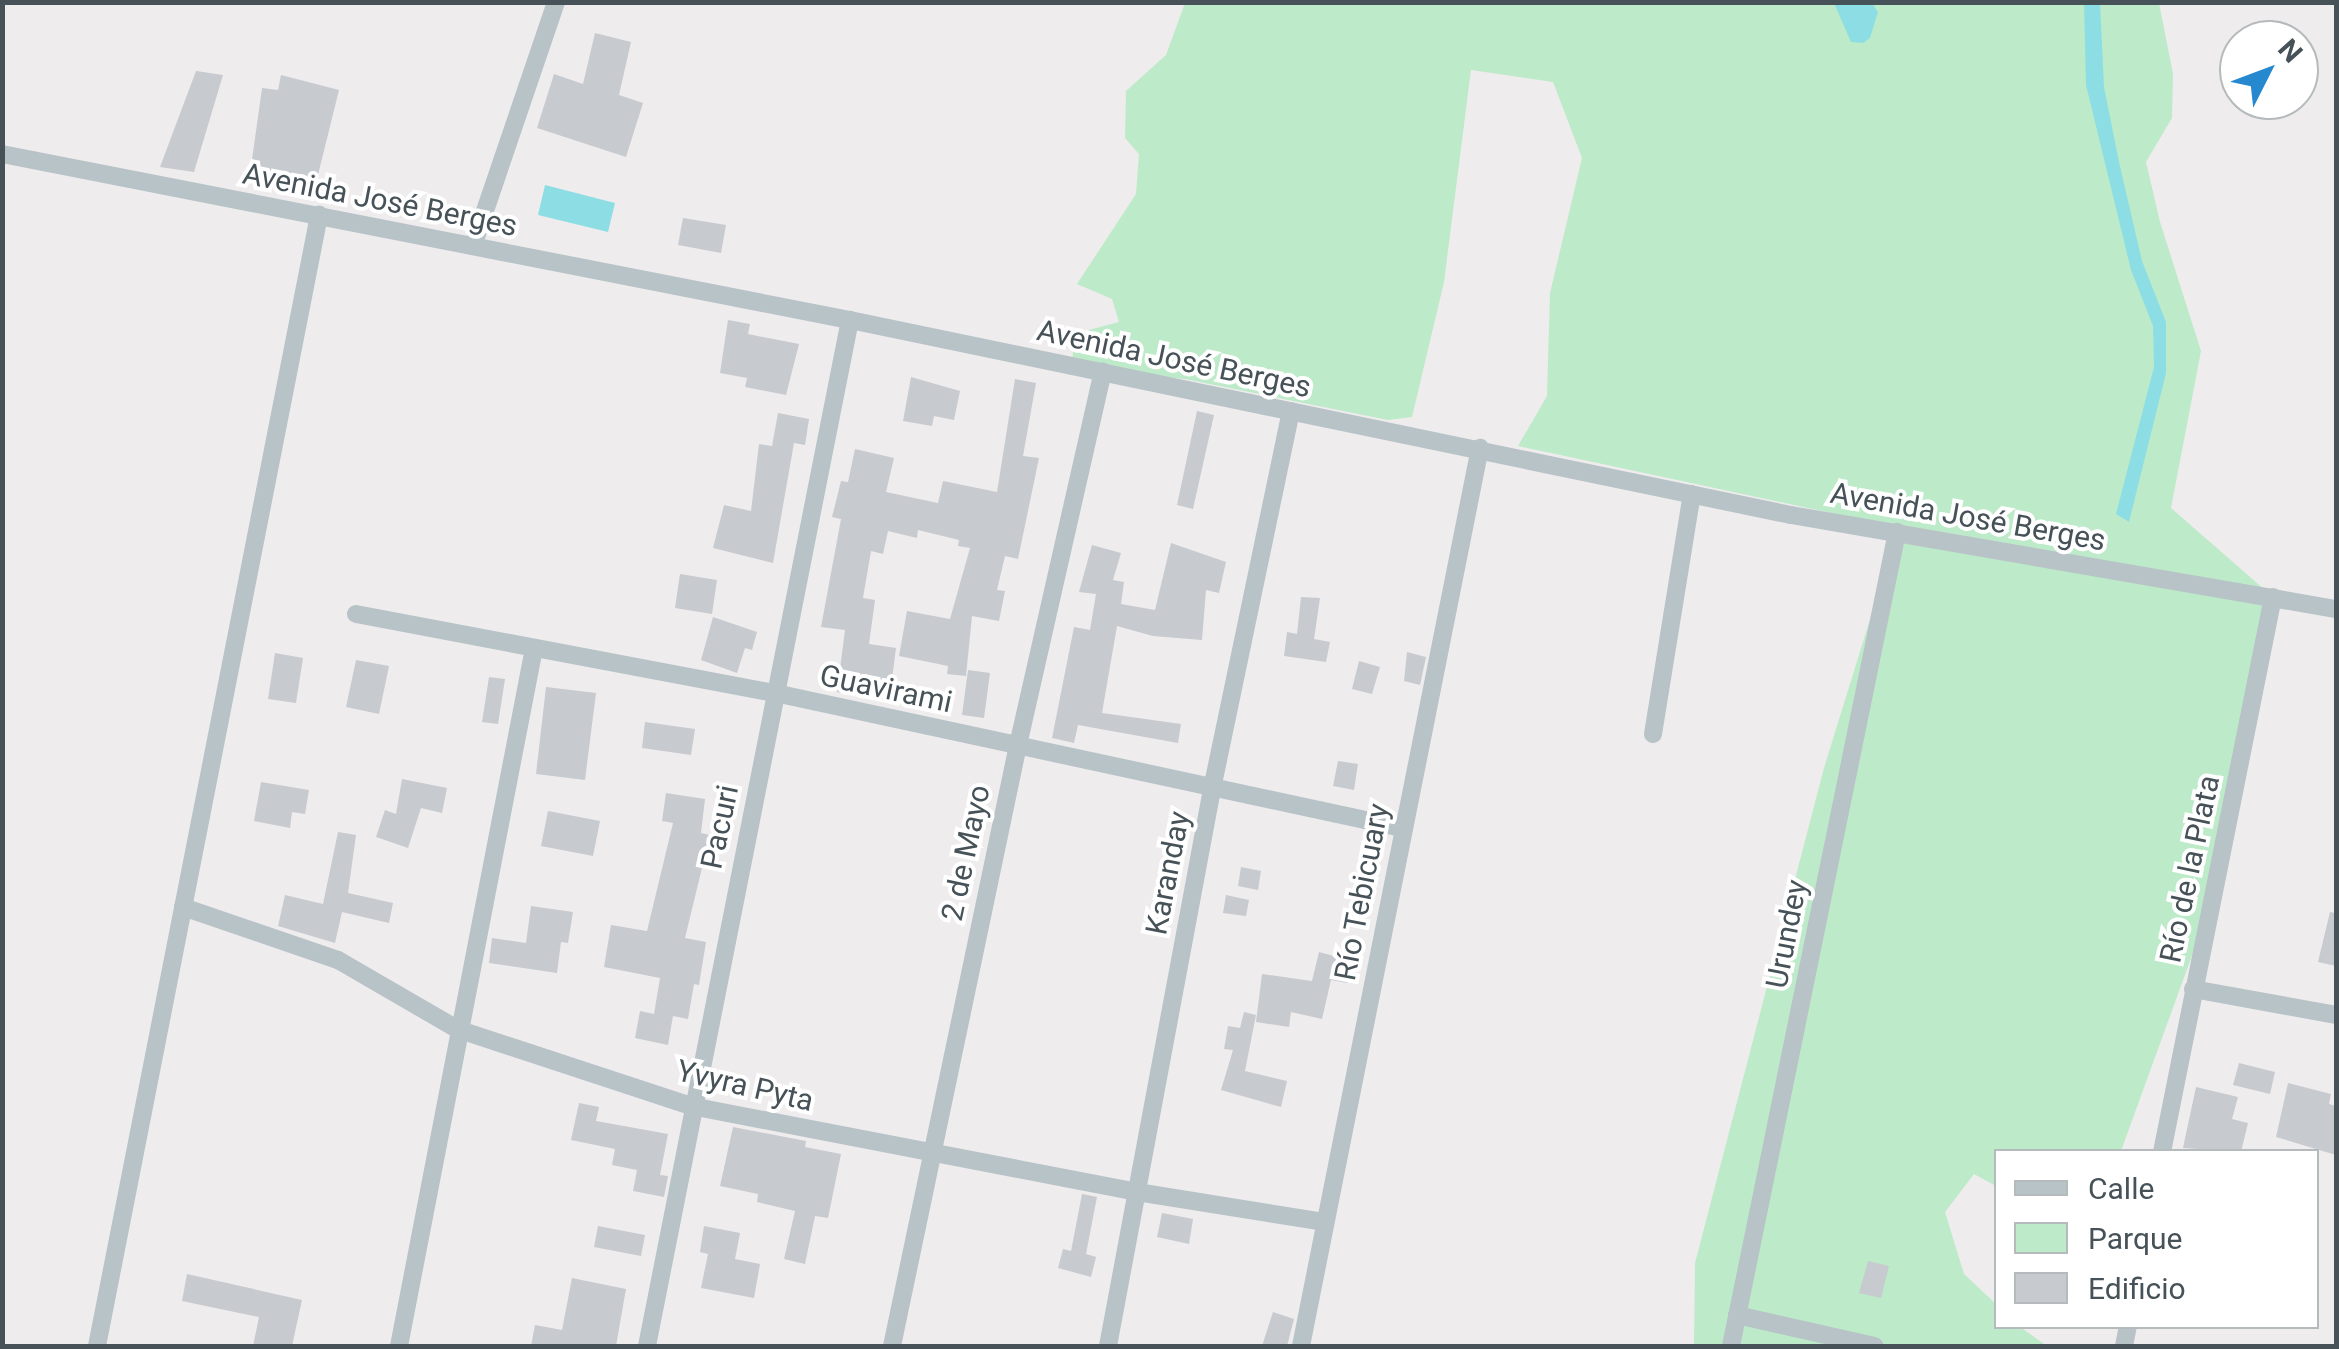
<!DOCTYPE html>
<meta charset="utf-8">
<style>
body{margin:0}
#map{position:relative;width:2339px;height:1349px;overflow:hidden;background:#efeced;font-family:Roboto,sans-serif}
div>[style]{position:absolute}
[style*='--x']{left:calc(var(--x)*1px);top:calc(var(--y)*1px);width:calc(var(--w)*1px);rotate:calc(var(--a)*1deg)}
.green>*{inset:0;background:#bdeac8}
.water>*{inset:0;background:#8ddee4}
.building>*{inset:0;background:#c7cacf}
.minor>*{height:18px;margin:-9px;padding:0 9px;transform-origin:9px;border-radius:9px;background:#b8c3c8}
span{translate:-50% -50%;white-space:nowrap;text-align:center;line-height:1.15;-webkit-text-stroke:8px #fff;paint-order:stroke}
.street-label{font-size:30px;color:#465258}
.frame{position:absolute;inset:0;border:5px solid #465258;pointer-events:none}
.legend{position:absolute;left:1994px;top:1149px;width:325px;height:180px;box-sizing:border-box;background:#fff;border:2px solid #b5babc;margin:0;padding:12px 18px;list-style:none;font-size:30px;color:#465258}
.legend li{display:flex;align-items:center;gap:20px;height:50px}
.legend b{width:50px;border:2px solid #b5babc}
.north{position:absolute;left:2219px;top:20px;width:100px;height:100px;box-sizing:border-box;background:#fff;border:2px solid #b5babc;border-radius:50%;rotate:48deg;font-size:28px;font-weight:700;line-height:40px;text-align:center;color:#465258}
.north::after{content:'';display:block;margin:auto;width:35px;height:45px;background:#2688cf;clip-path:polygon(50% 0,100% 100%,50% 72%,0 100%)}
</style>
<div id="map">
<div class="green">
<i style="clip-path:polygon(1185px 3px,2159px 3px,2173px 74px,2172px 118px,2146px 162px,2160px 222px,2201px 351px,2171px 508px,2273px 597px,2211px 903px,2121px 1151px,1996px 1152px,1996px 1186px,1974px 1174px,1945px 1212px,1964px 1274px,1996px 1304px,1996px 1326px,2020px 1327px,2047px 1346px,1694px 1346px,1695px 1263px,1824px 768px,1897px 532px,1892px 526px,1518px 446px,1547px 396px,1550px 293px,1582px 158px,1553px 82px,1471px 70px,1444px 282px,1412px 417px,1388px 420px,1185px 379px,1072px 368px,1074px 334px,1119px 322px,1112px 299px,1077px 284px,1136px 194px,1139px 154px,1125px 138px,1126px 91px,1166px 55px)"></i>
</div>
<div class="water">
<i style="clip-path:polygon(1834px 3px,1872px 3px,1878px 12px,1870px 38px,1863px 43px,1851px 42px)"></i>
<i style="clip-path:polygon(2084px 3px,2100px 3px,2104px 87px,2119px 162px,2142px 261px,2166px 322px,2166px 373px,2129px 522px,2116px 514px,2154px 367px,2153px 326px,2131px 270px,2086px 85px)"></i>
<i style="clip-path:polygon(545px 185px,615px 203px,608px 232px,538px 215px)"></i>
</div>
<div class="building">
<i style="clip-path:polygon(595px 33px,631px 42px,619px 95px,643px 103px,626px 157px,537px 128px,554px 74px,583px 84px)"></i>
<i style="clip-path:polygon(196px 71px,223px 75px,194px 172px,160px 167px)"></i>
<i style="clip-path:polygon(281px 75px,339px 90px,315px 187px,249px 181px,262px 88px,278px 90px)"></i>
<i style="clip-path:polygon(683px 218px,726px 225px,721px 253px,678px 245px)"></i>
<i style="clip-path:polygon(728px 320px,750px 324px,748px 334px,799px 344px,786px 395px,745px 387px,747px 378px,720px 373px)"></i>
<i style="clip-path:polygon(911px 377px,960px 391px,954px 420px,934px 416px,932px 426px,903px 421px)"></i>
<i style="clip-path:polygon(1015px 379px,1036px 383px,1023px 456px,1039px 458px,1018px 559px,1005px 556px,997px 590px,1005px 591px,999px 621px,972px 616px,966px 676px,947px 674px,948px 666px,899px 656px,907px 611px,950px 619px,970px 548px,958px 546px,959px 540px,918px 530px,917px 538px,888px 531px,883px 554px,871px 551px,863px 598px,875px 600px,869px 644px,896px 648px,889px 702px,837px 692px,845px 630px,821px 627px,841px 519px,832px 517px,841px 481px,848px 482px,855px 449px,894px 458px,886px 492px,938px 503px,943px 481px,997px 492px)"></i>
<i style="clip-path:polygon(1197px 411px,1214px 415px,1193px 509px,1177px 505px)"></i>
<i style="clip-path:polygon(778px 413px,809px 419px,805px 445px,794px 443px,773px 563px,713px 548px,724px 505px,751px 511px,759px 444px,772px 446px)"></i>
<i style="clip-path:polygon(1171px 543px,1226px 562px,1219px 593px,1206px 590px,1202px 640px,1153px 636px,1117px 626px,1102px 713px,1181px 724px,1178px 743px,1078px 725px,1074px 743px,1052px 738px,1074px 627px,1090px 630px,1096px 594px,1079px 592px,1092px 545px,1121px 553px,1113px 580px,1124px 582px,1121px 604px,1155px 610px)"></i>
<i style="clip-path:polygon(680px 574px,717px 580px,712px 614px,675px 608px)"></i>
<i style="clip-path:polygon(1301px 597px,1320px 598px,1314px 639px,1330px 642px,1326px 662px,1284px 656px,1287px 632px,1297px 634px)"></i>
<i style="clip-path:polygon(713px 617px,757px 632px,752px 650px,745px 648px,737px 673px,701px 660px)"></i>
<i style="clip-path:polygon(1407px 652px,1426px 657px,1420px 685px,1404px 681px)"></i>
<i style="clip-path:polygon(275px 653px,303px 658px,296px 703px,268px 699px)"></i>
<i style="clip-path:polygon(356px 660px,389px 666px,379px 714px,346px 707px)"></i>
<i style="clip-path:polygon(1359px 661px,1380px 667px,1372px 694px,1352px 689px)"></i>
<i style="clip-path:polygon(968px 670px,990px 673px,984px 718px,962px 715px)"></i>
<i style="clip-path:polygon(489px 677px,505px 679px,498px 724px,482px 722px)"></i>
<i style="clip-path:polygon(546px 687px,596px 693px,585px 780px,536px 774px)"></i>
<i style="clip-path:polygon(645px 722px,695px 729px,691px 755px,642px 748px)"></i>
<i style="clip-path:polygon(1338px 761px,1358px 764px,1354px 790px,1333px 786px)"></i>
<i style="clip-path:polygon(402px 779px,447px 788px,442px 813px,421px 808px,408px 848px,376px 837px,385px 810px,396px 814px)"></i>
<i style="clip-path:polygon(261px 782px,309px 790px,305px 814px,292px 812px,290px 828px,254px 821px)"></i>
<i style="clip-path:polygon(666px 793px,705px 799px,701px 833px,710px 835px,685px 938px,706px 942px,699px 985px,694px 984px,688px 1019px,673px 1016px,668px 1045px,635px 1038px,640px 1011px,654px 1014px,660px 978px,604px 967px,611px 925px,647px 931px,673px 823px,662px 821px)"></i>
<i style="clip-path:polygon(548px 811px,600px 821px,593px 856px,541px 846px)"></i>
<i style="clip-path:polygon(338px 832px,356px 835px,348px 893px,393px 903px,389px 923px,342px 912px,335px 943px,278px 926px,285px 895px,323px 904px)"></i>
<i style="clip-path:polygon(1241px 867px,1261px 871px,1258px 890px,1238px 886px)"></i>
<i style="clip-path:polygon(1226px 895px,1249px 900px,1246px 916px,1223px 913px)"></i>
<i style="clip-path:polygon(531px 906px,573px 912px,568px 943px,561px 942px,557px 973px,489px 963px,492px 938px,526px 943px)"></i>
<i style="clip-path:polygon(2330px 912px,2336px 913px,2336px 966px,2318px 962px)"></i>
<i style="clip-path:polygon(1319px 952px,1352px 961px,1347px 983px,1331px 980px,1322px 1019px,1291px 1012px,1289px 1027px,1256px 1022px,1262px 974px,1312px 981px)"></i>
<i style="clip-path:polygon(1244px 1012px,1256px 1015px,1245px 1071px,1287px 1081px,1281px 1107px,1221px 1090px,1233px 1050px,1224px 1049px,1228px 1026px,1240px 1028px)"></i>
<i style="clip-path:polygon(2239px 1063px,2275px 1072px,2270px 1094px,2233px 1085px)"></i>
<i style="clip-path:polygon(2288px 1083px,2331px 1094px,2329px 1104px,2336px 1106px,2336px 1155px,2276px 1137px)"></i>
<i style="clip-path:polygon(2196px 1087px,2238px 1097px,2232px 1119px,2248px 1123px,2241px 1152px,2183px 1148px)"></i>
<i style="clip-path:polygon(579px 1103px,599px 1107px,596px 1121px,668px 1134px,660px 1175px,668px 1176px,664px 1197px,633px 1191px,637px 1170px,612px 1165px,615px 1149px,571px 1140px)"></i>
<i style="clip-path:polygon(733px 1127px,806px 1141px,805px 1147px,841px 1154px,828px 1218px,815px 1216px,805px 1264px,784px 1259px,795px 1211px,757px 1202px,758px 1194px,720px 1186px)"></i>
<i style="clip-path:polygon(1082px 1194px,1097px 1197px,1086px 1254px,1096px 1257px,1091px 1277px,1058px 1268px,1063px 1249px,1071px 1251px)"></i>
<i style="clip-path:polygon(1162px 1213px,1193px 1219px,1189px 1244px,1157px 1237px)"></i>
<i style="clip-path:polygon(598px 1226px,645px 1235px,641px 1256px,594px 1247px)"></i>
<i style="clip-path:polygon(704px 1226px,740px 1233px,735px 1259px,760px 1264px,754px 1298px,701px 1288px,708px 1254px,700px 1252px)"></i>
<i style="clip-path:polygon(1868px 1261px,1889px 1266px,1881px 1298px,1859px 1293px)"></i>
<i style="clip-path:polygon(187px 1274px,302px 1300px,292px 1346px,253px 1346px,259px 1317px,182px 1301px)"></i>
<i style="clip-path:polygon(572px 1278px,626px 1289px,616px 1346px,531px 1346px,535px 1325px,562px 1330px)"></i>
<i style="clip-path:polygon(1273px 1312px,1294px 1319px,1287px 1346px,1262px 1346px)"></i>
</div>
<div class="minor">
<i style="--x:2;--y:154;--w:864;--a:11.08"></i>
<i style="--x:850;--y:320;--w:961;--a:11.71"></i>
<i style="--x:1791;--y:515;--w:553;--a:9.79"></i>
<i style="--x:473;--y:246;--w:258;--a:-71.2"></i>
<i style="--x:356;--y:614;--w:426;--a:10.7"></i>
<i style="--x:775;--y:693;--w:641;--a:12.15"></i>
<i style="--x:1653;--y:734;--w:243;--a:-80.8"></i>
<i style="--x:183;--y:907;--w:164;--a:18.9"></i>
<i style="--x:338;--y:960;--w:138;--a:30.1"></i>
<i style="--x:457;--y:1029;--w:246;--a:18.2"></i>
<i style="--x:691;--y:1106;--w:454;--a:10.9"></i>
<i style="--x:1137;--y:1192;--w:189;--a:9.1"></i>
<i style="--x:2193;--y:989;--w:145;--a:10.3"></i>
<i style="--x:2162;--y:1152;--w:566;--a:-78.69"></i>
<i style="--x:1737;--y:1315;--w:141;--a:12.7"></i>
<i style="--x:97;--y:1346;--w:1153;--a:-78.89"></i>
<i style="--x:399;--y:1346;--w:711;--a:-79.05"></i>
<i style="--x:647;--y:1346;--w:1046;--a:-78.81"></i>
<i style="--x:892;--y:1346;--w:614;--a:-78.16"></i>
<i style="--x:1018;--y:745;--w:383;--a:-77.2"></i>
<i style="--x:1108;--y:1346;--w:567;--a:-79.42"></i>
<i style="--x:1212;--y:789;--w:386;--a:-78.2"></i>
<i style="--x:1301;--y:1346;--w:916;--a:-78.73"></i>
<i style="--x:1731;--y:1346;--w:831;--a:-78.47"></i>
<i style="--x:2124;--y:1346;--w:20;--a:-79"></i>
</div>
<div class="street-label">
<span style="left:380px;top:200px;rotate:11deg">Avenida José Berges</span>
<span style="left:1174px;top:359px;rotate:12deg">Avenida José Berges</span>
<span style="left:1968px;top:517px;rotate:10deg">Avenida José Berges</span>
<span style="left:886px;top:689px;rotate:12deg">Guavirami</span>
<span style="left:720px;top:827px;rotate:-78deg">Pacuri</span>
<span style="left:966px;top:853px;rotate:-78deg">2 de Mayo</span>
<span style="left:2190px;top:869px;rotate:-78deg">Río de la Plata</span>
<span style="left:1168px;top:873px;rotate:-79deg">Karanday</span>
<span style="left:1362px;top:892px;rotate:-79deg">Río Tebicuary</span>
<span style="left:1787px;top:934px;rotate:-79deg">Urundey</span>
<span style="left:745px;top:1086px;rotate:13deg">Yvyra Pyta</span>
</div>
<div class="frame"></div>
<ul class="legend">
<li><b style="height:12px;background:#b8c3c8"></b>Calle</li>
<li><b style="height:28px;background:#bdeac8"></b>Parque</li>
<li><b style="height:28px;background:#c7cacf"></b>Edificio</li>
</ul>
<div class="north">N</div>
</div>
